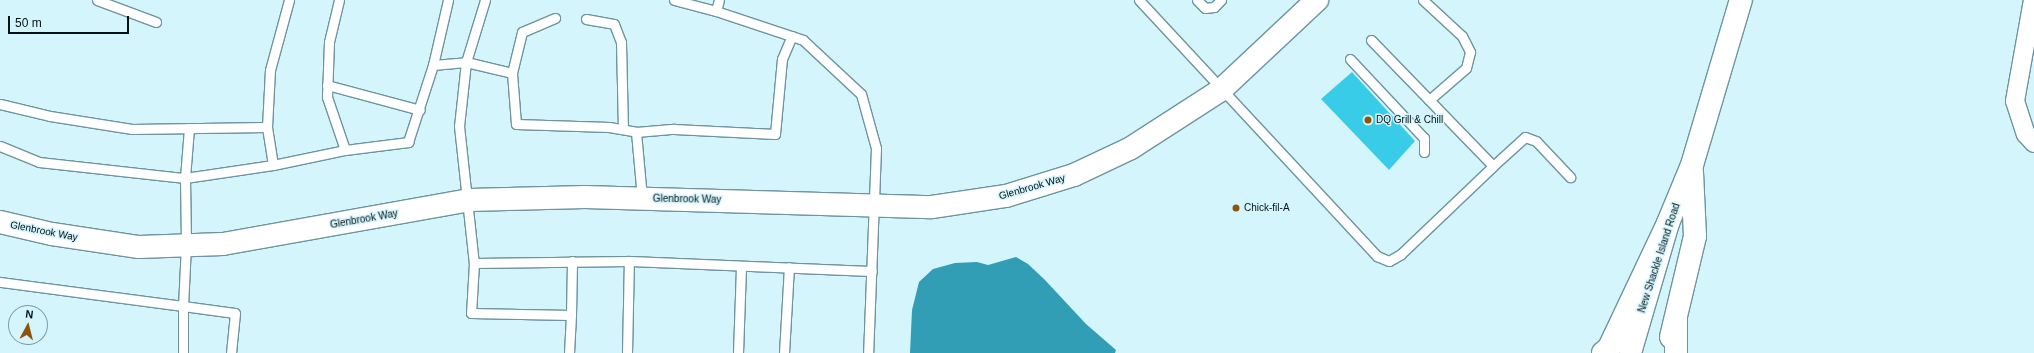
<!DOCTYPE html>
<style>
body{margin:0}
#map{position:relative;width:2034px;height:353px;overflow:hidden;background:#d5f5fd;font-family:Arial,sans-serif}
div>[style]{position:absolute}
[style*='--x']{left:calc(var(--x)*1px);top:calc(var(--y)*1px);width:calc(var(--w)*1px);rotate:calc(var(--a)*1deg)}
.water>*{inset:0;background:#329eb5}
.building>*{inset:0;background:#38cce9}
.roads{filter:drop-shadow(1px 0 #6f949d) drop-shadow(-1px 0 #6f949d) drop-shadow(0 1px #6f949d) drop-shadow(0 -1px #6f949d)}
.service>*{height:9px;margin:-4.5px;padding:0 4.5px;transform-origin:4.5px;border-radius:4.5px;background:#fff}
.minor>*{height:18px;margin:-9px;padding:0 9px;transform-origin:9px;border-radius:9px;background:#fff}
.tertiary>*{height:22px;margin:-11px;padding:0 11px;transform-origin:11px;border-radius:11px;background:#fff}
.secondary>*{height:22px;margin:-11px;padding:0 11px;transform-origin:11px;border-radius:11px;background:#fff}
.motorway>*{height:22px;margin:-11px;padding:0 11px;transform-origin:11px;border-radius:11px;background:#fff}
.dots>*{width:11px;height:11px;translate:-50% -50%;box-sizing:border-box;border:2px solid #d5f5fd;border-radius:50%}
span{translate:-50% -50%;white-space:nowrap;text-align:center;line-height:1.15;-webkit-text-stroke:3px #d5f5fd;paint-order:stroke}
.poi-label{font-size:10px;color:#041114}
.left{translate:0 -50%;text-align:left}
.street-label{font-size:10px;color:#041114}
.north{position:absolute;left:8px;top:305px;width:40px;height:40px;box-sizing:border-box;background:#d5f5fd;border:1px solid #819aa0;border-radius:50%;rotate:7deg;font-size:11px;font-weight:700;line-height:16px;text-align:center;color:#041114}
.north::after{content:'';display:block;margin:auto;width:14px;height:18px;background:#8d540c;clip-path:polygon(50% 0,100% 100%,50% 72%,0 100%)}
.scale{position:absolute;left:8px;top:16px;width:121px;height:18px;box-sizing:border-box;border:2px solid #041114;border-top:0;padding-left:5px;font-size:12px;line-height:14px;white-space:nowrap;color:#041114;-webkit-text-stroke:3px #d5f5fd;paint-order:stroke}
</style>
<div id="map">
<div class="water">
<i style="clip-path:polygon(1016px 257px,1028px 264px,1045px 280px,1086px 324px,1116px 350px,1115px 353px,910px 353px,912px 310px,919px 282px,933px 269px,955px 263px,977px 262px,988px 265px)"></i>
</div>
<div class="building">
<i style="clip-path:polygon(1352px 72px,1415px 141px,1389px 170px,1321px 99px)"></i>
</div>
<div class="roads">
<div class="service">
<i style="--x:97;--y:0;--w:63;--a:20.4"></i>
<i style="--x:339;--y:0;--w:43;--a:103.4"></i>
<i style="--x:329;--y:42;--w:55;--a:92.1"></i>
<i style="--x:327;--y:97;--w:56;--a:71.2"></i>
<i style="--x:485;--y:0;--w:65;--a:107"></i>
<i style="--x:466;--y:62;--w:64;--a:96.2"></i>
<i style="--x:459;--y:126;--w:138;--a:83.8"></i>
<i style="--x:474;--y:263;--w:155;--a:-0.7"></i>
<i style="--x:674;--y:0;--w:43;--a:14.7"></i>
<i style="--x:716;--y:11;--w:92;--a:18.4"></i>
<i style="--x:803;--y:40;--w:79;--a:43"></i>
<i style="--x:861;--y:94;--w:56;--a:74.5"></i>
<i style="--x:876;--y:148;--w:205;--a:92.2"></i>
<i style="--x:1139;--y:0;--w:350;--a:47.1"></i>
<i style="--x:1377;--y:256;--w:13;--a:23"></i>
<i style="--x:1389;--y:261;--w:14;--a:-30"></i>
<i style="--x:1401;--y:254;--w:127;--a:-43.7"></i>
<i style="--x:1197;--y:0;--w:11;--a:45"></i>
<i style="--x:1205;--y:8;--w:9;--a:-6"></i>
<i style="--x:1214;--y:7;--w:10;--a:-45"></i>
<i style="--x:1423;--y:0;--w:53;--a:42.7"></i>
<i style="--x:1462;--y:36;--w:18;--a:63"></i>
<i style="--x:1470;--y:52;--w:16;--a:104"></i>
<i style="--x:1466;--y:68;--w:49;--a:139.1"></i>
<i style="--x:716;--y:11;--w:11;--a:-75"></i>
<i style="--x:586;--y:19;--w:28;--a:10"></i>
<i style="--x:614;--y:24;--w:19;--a:69"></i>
<i style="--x:621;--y:42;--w:87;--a:88.7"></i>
<i style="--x:1371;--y:40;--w:175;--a:45.9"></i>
<i style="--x:1493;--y:166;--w:43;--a:-42.2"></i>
<i style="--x:1525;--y:137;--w:12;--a:20"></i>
<i style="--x:1536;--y:141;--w:50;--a:46.6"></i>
<i style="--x:1350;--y:59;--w:108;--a:46.9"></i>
<i style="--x:1424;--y:138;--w:14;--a:90"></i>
<i style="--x:433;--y:65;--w:67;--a:-77"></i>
<i style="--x:512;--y:73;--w:42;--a:-76.3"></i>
<i style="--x:522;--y:32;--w:36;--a:-23"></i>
<i style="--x:327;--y:85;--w:96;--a:15"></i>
<i style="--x:0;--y:104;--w:51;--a:13.5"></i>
<i style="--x:50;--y:116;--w:83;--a:9"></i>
<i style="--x:132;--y:129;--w:135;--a:-0.8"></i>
<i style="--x:189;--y:128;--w:50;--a:94.6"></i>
<i style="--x:185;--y:178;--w:89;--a:-8.4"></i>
<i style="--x:273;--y:165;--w:38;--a:-99"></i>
<i style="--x:267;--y:127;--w:57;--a:-87"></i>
<i style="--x:270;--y:70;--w:73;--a:-74.8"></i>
<i style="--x:636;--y:132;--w:38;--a:-5"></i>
<i style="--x:674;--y:129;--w:101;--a:2.8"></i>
<i style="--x:775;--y:134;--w:75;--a:-84.7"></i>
<i style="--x:782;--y:59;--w:25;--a:-67"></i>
<i style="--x:0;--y:146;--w:42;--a:22.3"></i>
<i style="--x:39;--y:162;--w:147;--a:6.3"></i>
<i style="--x:185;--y:178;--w:67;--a:89.1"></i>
<i style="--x:186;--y:245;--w:61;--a:92.8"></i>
<i style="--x:183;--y:306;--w:185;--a:-172.5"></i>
<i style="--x:273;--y:165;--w:74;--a:-11.8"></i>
<i style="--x:345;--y:150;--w:64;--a:-7.2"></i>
<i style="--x:408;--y:142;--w:81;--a:-72"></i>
<i style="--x:433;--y:65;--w:33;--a:-5"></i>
<i style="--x:466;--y:62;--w:47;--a:13.4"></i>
<i style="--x:512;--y:73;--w:51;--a:85.5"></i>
<i style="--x:516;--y:124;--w:93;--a:1.8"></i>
<i style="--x:609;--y:127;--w:27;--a:10"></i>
<i style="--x:636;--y:132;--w:66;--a:84.8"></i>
<i style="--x:474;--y:263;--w:50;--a:93.4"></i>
<i style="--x:471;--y:313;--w:100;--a:1.1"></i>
<i style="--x:571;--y:315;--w:38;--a:93"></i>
<i style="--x:571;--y:315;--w:54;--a:-88.9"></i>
<i style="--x:183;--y:353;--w:47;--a:-90"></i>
<i style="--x:183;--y:306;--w:52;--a:7.7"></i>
<i style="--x:235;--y:313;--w:40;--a:95.7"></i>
<i style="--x:627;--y:353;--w:92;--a:-88.8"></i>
<i style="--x:629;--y:261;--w:243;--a:2.4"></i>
<i style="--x:738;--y:353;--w:87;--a:-88"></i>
<i style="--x:784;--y:353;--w:86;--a:-86.7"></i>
</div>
<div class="minor">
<i style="--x:2033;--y:0;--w:103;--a:100.1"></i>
<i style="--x:2015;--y:101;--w:35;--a:72"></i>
<i style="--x:2026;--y:134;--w:12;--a:48"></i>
</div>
<div class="tertiary">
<i style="--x:0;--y:222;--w:53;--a:13"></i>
<i style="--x:52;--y:234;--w:88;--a:8.5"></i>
<i style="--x:139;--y:247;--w:84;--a:-2"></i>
<i style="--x:223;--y:244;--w:250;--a:-10.1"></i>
<i style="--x:469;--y:200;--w:116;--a:-1.5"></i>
<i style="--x:585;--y:197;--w:347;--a:1.7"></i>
<i style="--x:932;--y:207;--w:75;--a:-8.5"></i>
<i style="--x:1006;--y:196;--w:71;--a:-17.2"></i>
<i style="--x:1074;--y:175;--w:63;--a:-25.3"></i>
<i style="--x:1131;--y:148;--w:107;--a:-32.8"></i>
<i style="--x:1221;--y:90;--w:132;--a:-43.2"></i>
</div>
<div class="secondary">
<i style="--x:1671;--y:337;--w:104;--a:-76.6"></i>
<i style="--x:1695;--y:236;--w:64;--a:-92.7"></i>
<i style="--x:1630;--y:353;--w:135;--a:-73.7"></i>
<i style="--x:1668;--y:223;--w:63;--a:-67.5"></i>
<i style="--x:1692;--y:165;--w:172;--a:-73.5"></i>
</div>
<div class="motorway">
<i style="--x:1603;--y:353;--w:8;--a:-40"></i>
<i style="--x:1609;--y:348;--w:138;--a:-64.7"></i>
<i style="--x:1676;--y:353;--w:34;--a:-90"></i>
</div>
</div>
<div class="dots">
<i style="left:1368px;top:120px;background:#8d540c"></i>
<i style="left:1236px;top:208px;background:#8d540c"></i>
</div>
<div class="poi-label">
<span class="left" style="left:1376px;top:120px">DQ Grill &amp; Chill</span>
<span class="left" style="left:1244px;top:208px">Chick-fil-A</span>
</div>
<div class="street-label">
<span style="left:1032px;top:187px;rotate:-16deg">Glenbrook Way</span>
<span style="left:687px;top:199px;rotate:1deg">Glenbrook Way</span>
<span style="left:364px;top:219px;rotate:-10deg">Glenbrook Way</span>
<span style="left:44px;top:231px;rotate:11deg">Glenbrook Way</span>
<span style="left:1659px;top:258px;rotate:-72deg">New Shackle Island Road</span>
</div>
<div class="north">N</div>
<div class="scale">50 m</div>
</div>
